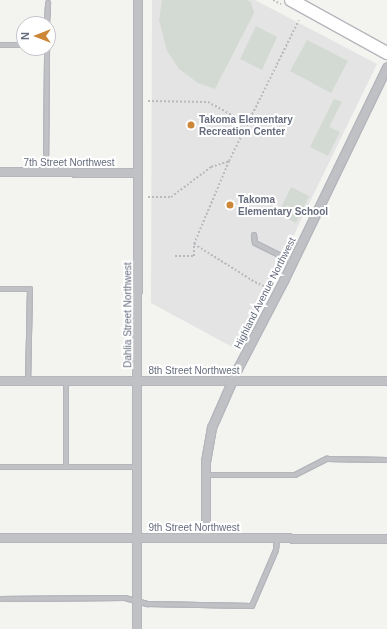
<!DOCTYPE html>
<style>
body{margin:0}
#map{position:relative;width:387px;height:629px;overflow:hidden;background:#f3f4f0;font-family:Helvetica,sans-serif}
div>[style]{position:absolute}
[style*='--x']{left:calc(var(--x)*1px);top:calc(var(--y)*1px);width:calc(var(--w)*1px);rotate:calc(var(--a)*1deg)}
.built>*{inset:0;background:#e4e4e4}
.green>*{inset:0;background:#d3dad3}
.path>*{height:2px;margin-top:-1px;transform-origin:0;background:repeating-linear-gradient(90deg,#b9babd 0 2px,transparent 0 4px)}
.roads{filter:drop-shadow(1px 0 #b4b6bc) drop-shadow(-1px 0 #b4b6bc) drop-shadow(0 1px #b4b6bc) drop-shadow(0 -1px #b4b6bc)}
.lane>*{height:4px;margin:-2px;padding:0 2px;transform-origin:2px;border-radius:2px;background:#c0c1c5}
.street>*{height:8px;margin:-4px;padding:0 4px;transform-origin:4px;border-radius:4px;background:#c0c1c5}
.secondary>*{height:12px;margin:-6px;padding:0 6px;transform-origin:6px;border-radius:6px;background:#fff}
.dots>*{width:11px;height:11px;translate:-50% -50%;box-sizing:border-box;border:2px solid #fff;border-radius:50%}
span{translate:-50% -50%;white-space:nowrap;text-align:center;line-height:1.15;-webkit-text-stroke:4px #fff;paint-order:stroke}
.poi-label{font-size:10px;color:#666c7e;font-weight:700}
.left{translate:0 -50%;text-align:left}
.street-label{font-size:10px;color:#666c7e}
.north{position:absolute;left:16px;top:16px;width:40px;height:40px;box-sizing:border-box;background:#fff;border:1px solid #c2c4cb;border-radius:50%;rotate:270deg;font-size:11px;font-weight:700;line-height:16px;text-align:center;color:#666c7e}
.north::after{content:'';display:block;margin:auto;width:14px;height:18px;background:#cc8738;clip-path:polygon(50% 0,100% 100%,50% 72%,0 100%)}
</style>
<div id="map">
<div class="built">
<i style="clip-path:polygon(152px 0,255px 0,377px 64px,287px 249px,236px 349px,151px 303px)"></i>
</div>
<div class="green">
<i style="clip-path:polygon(162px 0,247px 0,251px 2px,254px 13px,215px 89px,198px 83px,179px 69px,167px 51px,159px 20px)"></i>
<i style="clip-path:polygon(256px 26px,277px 37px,262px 70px,240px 59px)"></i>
<i style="clip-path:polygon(307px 40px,348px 61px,331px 93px,290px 71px)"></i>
<i style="clip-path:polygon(334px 99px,342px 102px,329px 127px,340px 132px,328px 156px,310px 147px)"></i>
<i style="clip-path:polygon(291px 187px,309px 196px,296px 223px,278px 214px)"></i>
</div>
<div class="path">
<i style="--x:273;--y:0;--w:9;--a:27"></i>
<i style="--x:148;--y:101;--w:60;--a:1"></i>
<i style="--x:208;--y:102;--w:46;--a:28.8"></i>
<i style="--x:148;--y:197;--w:23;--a:0"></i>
<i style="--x:171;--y:197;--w:50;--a:-36.9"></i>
<i style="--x:211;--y:167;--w:19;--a:-18"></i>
<i style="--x:229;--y:161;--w:157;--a:-63.6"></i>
<i style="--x:194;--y:244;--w:72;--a:31.9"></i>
<i style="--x:255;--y:282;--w:17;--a:25"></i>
<i style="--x:175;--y:256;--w:19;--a:0"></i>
<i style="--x:194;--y:256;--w:12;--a:-90"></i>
<i style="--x:194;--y:244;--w:90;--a:-67.1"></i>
</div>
<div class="roads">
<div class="lane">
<i style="--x:47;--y:24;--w:21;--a:-87"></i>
<i style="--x:0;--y:45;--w:24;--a:0"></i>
<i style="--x:46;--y:172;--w:124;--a:-89.5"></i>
<i style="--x:254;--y:235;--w:8;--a:83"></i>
<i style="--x:255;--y:243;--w:42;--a:26.6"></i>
<i style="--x:0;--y:289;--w:30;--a:0"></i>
<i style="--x:30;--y:289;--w:92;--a:91.2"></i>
<i style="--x:66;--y:381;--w:86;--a:90"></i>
<i style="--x:0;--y:467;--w:138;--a:0"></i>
<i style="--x:206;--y:475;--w:89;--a:0"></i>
<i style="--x:295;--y:475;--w:36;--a:-27"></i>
<i style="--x:327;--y:459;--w:60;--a:1"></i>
<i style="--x:0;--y:599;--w:125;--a:-0.5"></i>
<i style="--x:125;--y:598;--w:24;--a:15"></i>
<i style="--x:148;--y:604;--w:104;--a:1.1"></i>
<i style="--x:252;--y:606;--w:61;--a:-66.8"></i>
<i style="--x:276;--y:550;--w:11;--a:-85"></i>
</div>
<div class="street">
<i style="--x:0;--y:172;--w:137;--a:0.4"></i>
<i style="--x:0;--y:381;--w:387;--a:0"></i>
<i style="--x:0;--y:538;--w:387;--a:0.1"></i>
<i style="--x:206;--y:538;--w:76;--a:-90"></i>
<i style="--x:206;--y:462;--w:35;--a:-80"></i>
<i style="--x:212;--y:428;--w:64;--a:-66.2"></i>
<i style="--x:238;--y:369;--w:99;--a:-62.4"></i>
<i style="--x:284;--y:281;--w:237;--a:-64.2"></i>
<i style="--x:137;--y:629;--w:629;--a:-89.91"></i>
</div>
<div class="secondary">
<i style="--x:291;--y:0;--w:110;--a:28.9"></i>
</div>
</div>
<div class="dots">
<i style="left:191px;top:125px;background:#cc8738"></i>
<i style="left:230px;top:205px;background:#cc8738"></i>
</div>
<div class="poi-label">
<span class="left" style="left:199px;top:125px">Takoma Elementary<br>Recreation Center</span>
<span class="left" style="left:238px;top:205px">Takoma<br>Elementary School</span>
</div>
<div class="street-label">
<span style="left:69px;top:163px">7th Street Northwest</span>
<span style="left:265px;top:293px;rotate:-63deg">Highland Avenue Northwest</span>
<span style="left:128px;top:315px;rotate:-90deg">Dahlia Street Northwest</span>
<span style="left:194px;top:371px">8th Street Northwest</span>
<span style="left:194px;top:528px">9th Street Northwest</span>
</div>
<div class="north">N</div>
</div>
